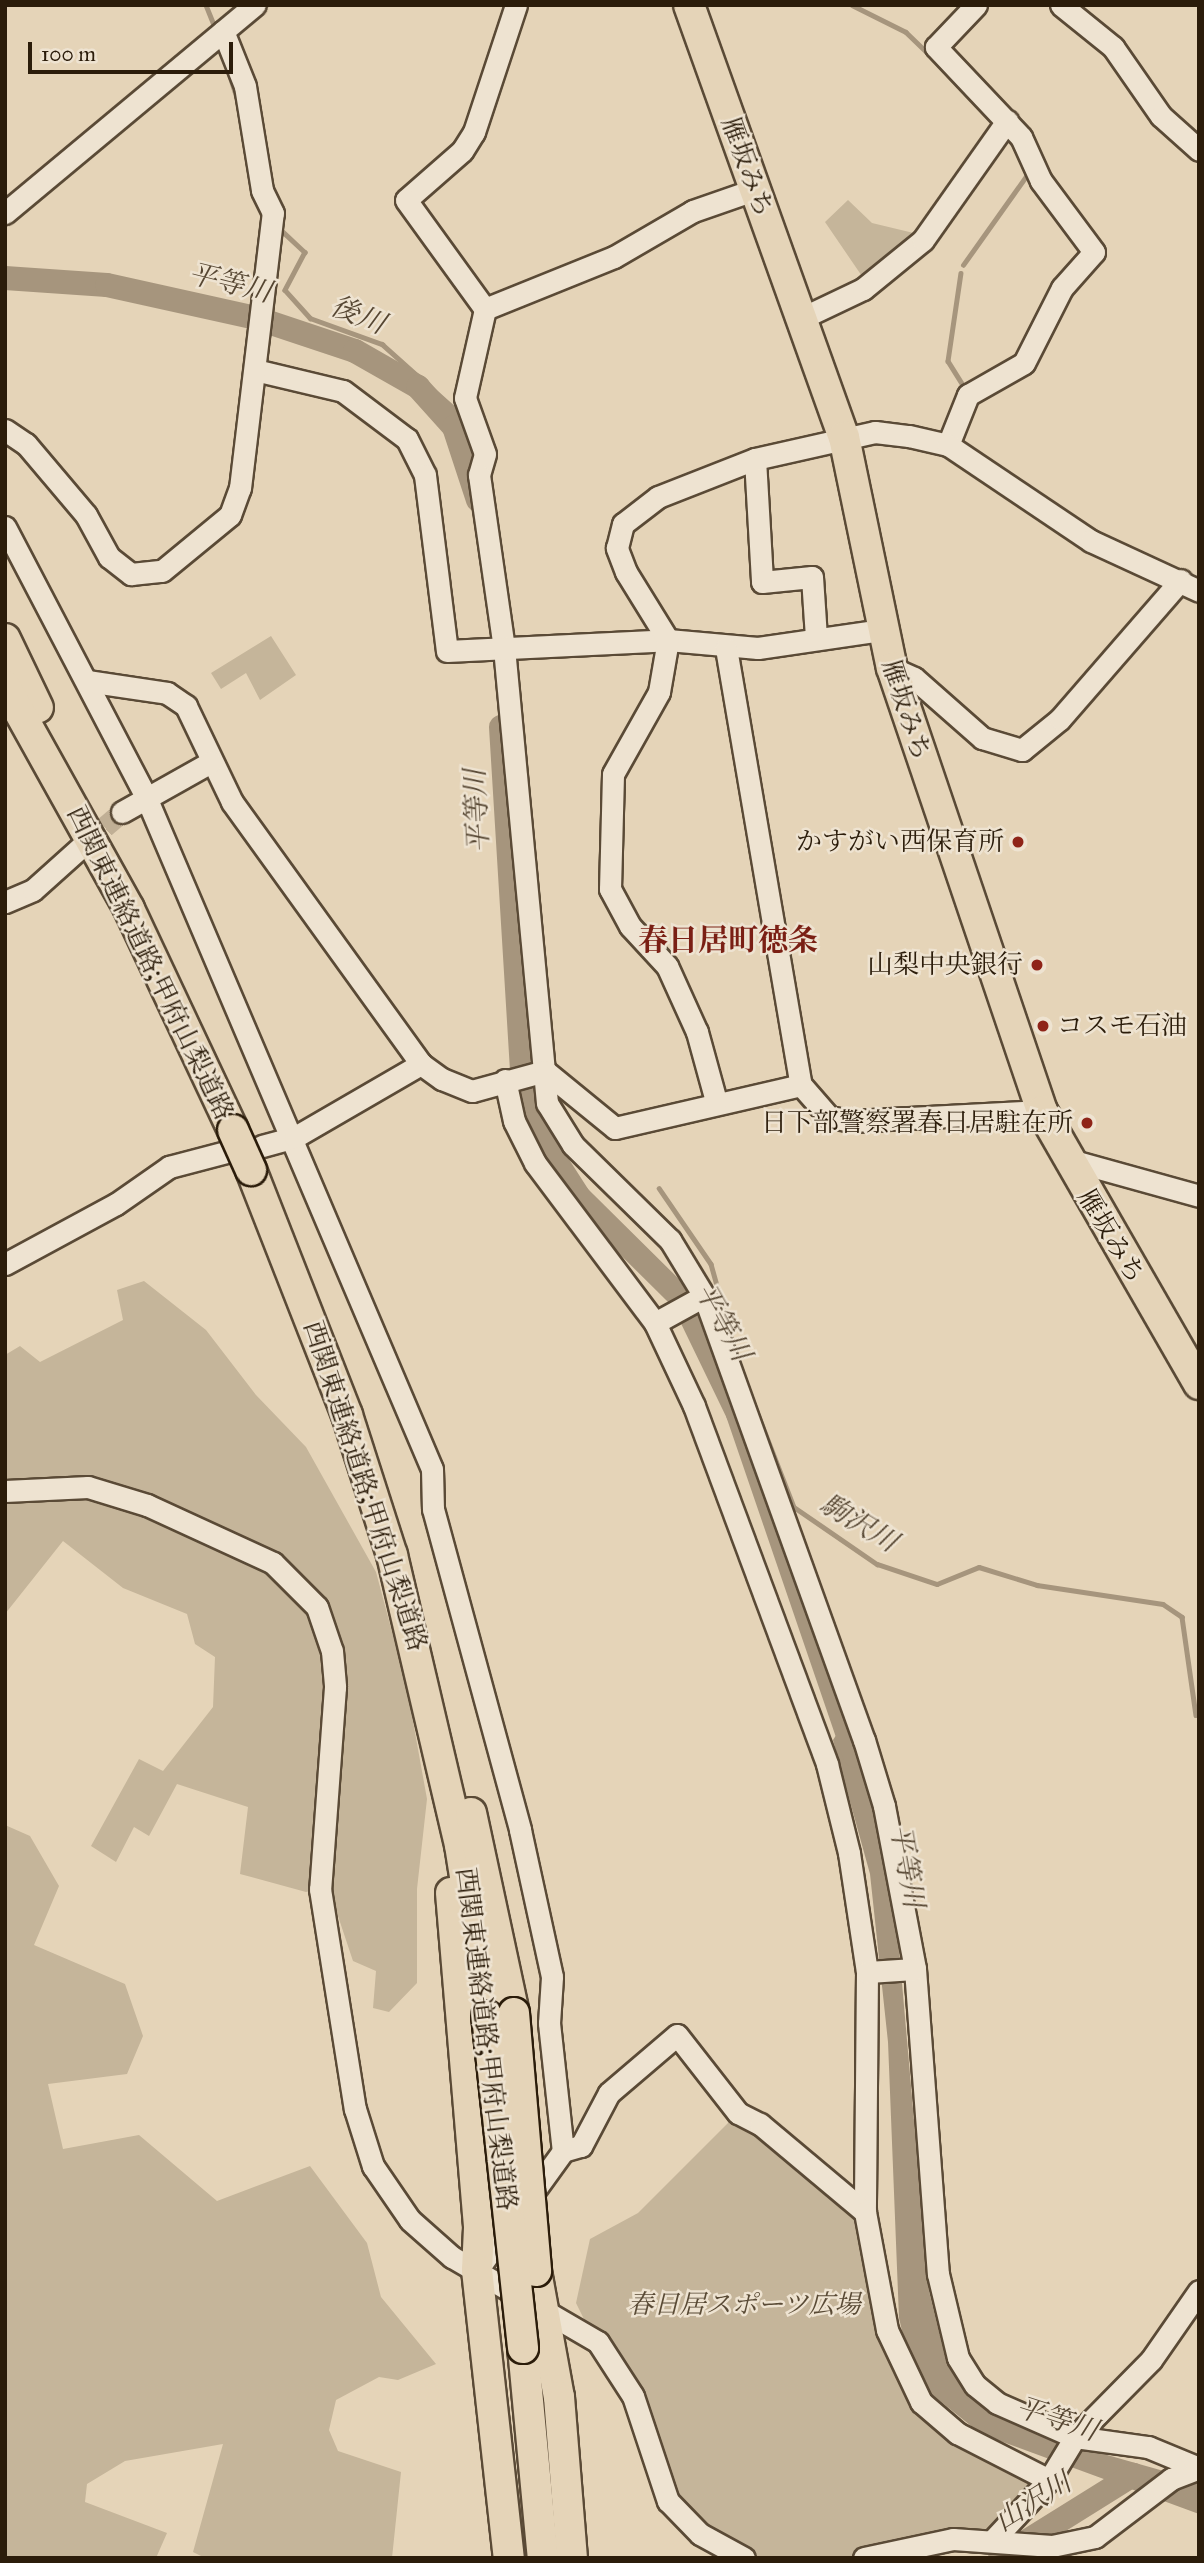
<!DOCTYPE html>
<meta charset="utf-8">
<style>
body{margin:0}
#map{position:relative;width:1204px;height:2563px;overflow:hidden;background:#e5d4b8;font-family:"IM FELL Great Primer","Noto Serif JP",serif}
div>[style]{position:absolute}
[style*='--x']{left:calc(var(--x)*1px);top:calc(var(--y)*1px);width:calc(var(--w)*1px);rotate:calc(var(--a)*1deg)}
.green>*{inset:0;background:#c5b59a}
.water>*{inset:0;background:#a6957d}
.stream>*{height:4.5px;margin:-2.25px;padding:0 2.25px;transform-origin:2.25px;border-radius:2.25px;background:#a6957d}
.river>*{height:24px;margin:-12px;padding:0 12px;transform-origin:12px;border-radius:12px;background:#a6957d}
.minor-tunnel>*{height:21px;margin-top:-10.5px;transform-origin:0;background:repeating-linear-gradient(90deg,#c0af95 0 21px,transparent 0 31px)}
.roads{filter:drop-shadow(2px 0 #5a4a36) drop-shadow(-2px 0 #5a4a36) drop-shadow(0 2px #5a4a36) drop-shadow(0 -2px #5a4a36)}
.minor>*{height:21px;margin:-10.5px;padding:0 10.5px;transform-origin:10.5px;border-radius:10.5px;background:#eee3d1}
.highway>*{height:30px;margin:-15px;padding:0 15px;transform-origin:15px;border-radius:15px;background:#e5d4b8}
.bridges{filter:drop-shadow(2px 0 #2b1c0a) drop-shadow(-2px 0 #2b1c0a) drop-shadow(0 2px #2b1c0a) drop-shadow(0 -2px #2b1c0a)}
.highway-bridge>*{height:30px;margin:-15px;padding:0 15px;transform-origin:15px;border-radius:15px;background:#e5d4b8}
.dots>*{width:19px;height:19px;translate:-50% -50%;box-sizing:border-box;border:4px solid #eee3d1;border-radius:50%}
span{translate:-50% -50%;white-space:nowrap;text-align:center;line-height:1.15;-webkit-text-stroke:5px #eee3d1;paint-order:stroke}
.street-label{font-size:26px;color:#2b1c0a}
.poi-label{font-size:26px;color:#2b1c0a}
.right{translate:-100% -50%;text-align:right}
.left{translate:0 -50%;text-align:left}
.park-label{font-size:26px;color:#594a35;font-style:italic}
.water-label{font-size:28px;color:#564632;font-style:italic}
.quarter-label{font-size:30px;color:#7a1f14;font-weight:700}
.frame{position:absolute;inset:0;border:7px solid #2b1c0a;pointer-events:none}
.scale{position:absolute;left:28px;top:42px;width:205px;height:32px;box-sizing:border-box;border:4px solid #2b1c0a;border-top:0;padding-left:9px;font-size:21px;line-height:24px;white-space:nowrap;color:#2b1c0a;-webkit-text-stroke:5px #eee3d1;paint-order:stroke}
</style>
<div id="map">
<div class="green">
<i style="clip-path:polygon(848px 200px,872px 223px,926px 236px,868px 285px,825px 222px)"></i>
<i style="clip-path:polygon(271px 636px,296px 675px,260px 700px,246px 673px,221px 689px,211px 673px)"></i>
<i style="clip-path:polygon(144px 1281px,206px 1330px,256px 1395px,306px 1447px,376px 1572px,407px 1688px,427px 1799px,417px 1889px,417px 1983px,389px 2012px,373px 2008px,376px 1971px,353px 1961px,328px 1886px,306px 1892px,240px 1874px,248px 1807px,177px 1784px,149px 1836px,134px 1827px,116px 1862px,91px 1846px,139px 1759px,163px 1771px,213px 1707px,215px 1657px,195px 1644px,187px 1614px,123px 1588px,63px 1541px,5px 1614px,5px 1355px,20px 1346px,40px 1362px,123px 1320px,117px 1290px)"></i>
<i style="clip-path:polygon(5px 1825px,30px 1836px,59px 1886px,34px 1945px,125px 1984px,143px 2036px,127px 2074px,48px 2084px,63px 2149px,139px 2135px,217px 2201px,310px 2166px,367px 2243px,381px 2297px,436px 2364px,398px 2380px,379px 2377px,336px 2400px,329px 2430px,338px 2451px,401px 2472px,392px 2558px,205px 2558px,193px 2552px,223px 2444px,125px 2461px,87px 2484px,85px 2502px,167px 2533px,156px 2558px,5px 2558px)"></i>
<i style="clip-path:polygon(738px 2113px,865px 2212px,887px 2330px,921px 2402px,1049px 2480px,994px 2539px,863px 2558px,744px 2558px,682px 2517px,576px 2303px,590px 2239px,638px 2213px)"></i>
</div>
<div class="water">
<i style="clip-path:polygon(851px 1712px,892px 1869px,929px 2291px,944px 2352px,964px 2389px,989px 2409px,1086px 2449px,1199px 2481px,1199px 2514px,981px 2434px,924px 2388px,906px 2348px,899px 2318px,888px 2042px,870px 1874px,833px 1740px)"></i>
</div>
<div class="stream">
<i style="--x:206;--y:5;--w:22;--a:68"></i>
<i style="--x:852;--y:5;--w:60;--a:26.6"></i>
<i style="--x:906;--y:32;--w:33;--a:44"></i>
<i style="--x:229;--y:73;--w:29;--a:72"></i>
<i style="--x:280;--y:229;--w:34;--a:43"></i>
<i style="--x:305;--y:252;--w:43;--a:117.8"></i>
<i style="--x:285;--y:290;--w:38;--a:48"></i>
<i style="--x:310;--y:318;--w:77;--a:19.9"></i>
<i style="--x:382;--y:344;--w:101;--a:41.8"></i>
<i style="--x:457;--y:411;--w:14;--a:65"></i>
<i style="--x:963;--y:265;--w:114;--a:-54.6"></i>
<i style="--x:961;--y:273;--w:89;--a:98.4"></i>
<i style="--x:948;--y:361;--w:31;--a:58"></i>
<i style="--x:659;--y:1188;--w:92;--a:55.6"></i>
<i style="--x:711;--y:1264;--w:97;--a:74.4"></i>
<i style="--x:754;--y:1404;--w:110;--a:68.8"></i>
<i style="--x:794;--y:1507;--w:101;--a:34.5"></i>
<i style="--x:877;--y:1564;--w:63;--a:18.4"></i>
<i style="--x:937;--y:1584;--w:45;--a:-22"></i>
<i style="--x:979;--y:1567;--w:61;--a:17.2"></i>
<i style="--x:1037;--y:1585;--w:127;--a:8.6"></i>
<i style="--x:1163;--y:1604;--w:23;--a:34"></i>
<i style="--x:1182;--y:1617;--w:99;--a:81.9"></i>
</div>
<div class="river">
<i style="--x:5;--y:278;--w:102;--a:3.9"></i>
<i style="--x:107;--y:285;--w:153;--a:12.5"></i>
<i style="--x:256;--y:318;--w:104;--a:18.4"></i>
<i style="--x:355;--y:351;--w:73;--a:29.7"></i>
<i style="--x:418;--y:387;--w:54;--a:48"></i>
<i style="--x:454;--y:427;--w:77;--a:71.8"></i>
<i style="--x:501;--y:727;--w:361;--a:86.5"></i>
<i style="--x:523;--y:1087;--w:38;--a:76"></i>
<i style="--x:532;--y:1124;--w:87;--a:57.2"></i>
<i style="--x:579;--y:1197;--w:146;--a:44.7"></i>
<i style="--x:683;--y:1300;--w:127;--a:64.2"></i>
<i style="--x:738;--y:1414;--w:361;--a:71.1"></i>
<i style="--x:1000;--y:2558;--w:157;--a:-32"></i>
</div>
<div class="minor-tunnel">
<i style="--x:81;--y:847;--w:54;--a:-40.5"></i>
</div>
<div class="roads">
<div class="minor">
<i style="--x:516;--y:5;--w:134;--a:108.3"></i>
<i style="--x:474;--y:132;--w:22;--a:122"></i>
<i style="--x:462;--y:151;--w:74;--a:138.8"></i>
<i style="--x:406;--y:200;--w:135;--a:54.1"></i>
<i style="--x:485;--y:309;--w:91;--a:102.7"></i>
<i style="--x:465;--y:398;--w:59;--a:70.3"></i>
<i style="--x:485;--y:454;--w:22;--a:106"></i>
<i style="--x:479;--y:475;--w:175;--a:81.8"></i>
<i style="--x:504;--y:648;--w:457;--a:84.6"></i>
<i style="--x:547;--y:1103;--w:49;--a:58.2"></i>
<i style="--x:573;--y:1145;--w:136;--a:44.4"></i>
<i style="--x:670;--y:1240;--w:66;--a:58.7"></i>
<i style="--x:704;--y:1296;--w:472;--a:70.2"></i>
<i style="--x:864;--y:1740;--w:69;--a:73.1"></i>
<i style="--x:884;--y:1806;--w:166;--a:79.2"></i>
<i style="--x:915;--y:1969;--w:306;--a:85.7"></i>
<i style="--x:938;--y:2274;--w:86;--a:76.6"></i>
<i style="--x:958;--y:2358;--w:32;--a:58"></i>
<i style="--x:975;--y:2385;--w:28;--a:39"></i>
<i style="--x:997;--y:2403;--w:85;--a:23.6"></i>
<i style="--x:1075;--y:2437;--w:74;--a:7.8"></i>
<i style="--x:1148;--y:2447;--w:55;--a:22.4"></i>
<i style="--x:1061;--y:5;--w:67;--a:38.9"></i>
<i style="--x:1113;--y:47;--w:84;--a:55.2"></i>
<i style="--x:1161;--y:116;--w:51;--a:41.8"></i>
<i style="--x:5;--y:213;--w:325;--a:-39.8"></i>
<i style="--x:485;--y:309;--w:139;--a:-22"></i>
<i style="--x:614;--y:257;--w:91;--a:-30.2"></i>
<i style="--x:693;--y:211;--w:67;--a:-19.2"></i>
<i style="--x:802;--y:318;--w:68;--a:-25.4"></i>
<i style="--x:863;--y:289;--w:77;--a:-39.2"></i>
<i style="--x:923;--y:240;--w:146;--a:-54.8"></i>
<i style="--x:255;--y:370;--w:90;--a:13.4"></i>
<i style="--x:343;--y:391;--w:80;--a:36.9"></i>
<i style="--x:407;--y:439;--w:40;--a:63.4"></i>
<i style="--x:425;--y:475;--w:177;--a:82.9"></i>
<i style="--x:447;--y:651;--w:221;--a:-2.8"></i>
<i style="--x:668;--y:640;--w:90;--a:5.1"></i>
<i style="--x:758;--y:648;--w:124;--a:-8.3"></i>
<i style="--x:5;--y:430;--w:25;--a:34"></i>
<i style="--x:26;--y:444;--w:93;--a:49.8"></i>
<i style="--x:86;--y:515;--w:48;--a:61.3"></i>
<i style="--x:109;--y:557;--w:28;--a:38"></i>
<i style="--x:131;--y:574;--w:31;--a:-6"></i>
<i style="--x:162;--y:571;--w:88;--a:-39.5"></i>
<i style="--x:230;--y:515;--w:29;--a:-70"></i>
<i style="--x:240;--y:488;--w:277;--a:-83.2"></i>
<i style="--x:273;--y:213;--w:25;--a:-116"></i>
<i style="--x:262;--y:190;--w:105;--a:-99.3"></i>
<i style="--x:245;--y:86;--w:59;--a:-111.8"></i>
<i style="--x:948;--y:445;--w:54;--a:-68.2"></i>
<i style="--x:968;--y:395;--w:64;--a:-29.7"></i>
<i style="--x:1024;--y:363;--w:84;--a:-63.1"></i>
<i style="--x:1062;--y:288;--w:48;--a:-48.4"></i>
<i style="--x:1094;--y:252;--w:89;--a:-126.7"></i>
<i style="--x:1041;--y:181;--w:48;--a:-114.4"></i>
<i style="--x:1021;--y:137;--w:124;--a:-133.4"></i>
<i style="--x:936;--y:47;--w:58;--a:-46.4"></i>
<i style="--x:755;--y:459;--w:123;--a:86.7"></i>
<i style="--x:762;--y:582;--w:50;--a:-5.7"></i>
<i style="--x:812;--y:577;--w:61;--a:86.2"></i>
<i style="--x:5;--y:527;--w:305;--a:62.4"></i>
<i style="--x:146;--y:797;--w:730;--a:66.95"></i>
<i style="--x:432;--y:1469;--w:40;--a:88.6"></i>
<i style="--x:433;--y:1509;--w:333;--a:74.8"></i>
<i style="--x:520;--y:1830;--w:150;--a:77.7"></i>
<i style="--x:552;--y:1977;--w:46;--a:93.7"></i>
<i style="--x:549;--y:2023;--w:129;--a:83.8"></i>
<i style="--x:726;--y:648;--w:443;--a:80.3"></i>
<i style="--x:801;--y:1085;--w:43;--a:48.8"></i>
<i style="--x:829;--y:1117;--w:23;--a:10"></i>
<i style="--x:852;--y:1121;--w:190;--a:-3"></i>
<i style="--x:892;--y:668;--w:24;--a:24"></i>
<i style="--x:914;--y:678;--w:91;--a:41.4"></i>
<i style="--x:982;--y:738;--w:42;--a:16.7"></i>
<i style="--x:1022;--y:750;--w:49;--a:-39.2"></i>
<i style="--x:1060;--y:719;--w:184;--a:-49"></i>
<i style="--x:87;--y:681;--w:81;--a:8.5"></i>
<i style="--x:167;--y:693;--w:23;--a:34"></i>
<i style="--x:186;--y:706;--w:106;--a:64.4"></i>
<i style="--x:232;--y:802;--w:323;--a:54.2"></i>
<i style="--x:421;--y:1064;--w:26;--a:36"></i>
<i style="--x:442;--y:1079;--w:32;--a:22"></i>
<i style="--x:472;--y:1091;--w:76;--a:-15.3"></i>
<i style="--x:545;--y:1071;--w:90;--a:39.2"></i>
<i style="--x:615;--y:1128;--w:191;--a:-13"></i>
<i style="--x:122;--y:812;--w:102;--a:-29.3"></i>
<i style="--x:5;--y:902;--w:30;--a:-23"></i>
<i style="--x:33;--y:890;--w:64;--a:-41.9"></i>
<i style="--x:505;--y:1080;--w:42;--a:77.6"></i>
<i style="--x:514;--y:1121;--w:47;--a:63.4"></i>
<i style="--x:535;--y:1163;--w:200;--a:53.1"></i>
<i style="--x:655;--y:1323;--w:92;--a:64.8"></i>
<i style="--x:694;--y:1406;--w:382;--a:69.6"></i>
<i style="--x:827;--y:1764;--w:92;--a:76.1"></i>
<i style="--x:849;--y:1853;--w:120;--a:81.4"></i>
<i style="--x:867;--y:1972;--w:240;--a:90.5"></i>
<i style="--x:716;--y:1101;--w:72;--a:-105.4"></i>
<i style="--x:697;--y:1032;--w:72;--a:-114.4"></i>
<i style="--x:667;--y:966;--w:54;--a:-132.8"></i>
<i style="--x:630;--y:926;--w:42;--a:-118.4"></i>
<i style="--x:610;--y:889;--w:115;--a:-88.5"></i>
<i style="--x:613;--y:774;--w:94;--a:-60.7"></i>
<i style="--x:659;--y:692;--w:53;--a:-80.2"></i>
<i style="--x:668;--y:640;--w:80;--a:-121.7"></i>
<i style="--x:626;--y:572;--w:26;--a:-111"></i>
<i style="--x:617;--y:548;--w:25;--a:-76"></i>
<i style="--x:623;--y:524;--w:44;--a:-37.6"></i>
<i style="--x:658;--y:497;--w:104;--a:-21.4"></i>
<i style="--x:755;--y:459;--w:123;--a:-12.7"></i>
<i style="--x:875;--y:432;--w:34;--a:7"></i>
<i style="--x:909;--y:436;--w:40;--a:13"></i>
<i style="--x:948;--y:445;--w:172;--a:33.9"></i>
<i style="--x:1091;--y:541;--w:119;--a:24.8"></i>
<i style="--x:262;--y:1146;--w:34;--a:-15"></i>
<i style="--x:295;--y:1137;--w:146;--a:-30.1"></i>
<i style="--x:1066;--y:1159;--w:138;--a:15.5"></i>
<i style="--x:5;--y:1264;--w:126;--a:-28.4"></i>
<i style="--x:116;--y:1204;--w:65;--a:-34.9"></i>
<i style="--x:169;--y:1167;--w:63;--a:-14.7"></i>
<i style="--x:655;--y:1323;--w:56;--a:-28.9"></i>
<i style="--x:5;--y:1491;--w:83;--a:-2.8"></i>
<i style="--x:88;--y:1487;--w:62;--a:17"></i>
<i style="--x:147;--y:1505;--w:139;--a:24.7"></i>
<i style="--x:273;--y:1563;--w:62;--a:45"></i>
<i style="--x:317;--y:1607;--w:46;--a:71.2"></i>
<i style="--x:332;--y:1651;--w:36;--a:85"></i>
<i style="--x:335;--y:1687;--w:203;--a:94.2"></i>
<i style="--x:320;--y:1889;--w:223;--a:81"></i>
<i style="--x:355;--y:2109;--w:60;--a:72.5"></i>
<i style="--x:373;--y:2166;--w:65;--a:55.6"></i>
<i style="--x:410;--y:2220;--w:56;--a:41.4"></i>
<i style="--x:452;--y:2257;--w:169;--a:30.2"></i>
<i style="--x:598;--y:2342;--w:64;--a:57.1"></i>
<i style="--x:633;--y:2396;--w:111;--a:71.6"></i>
<i style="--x:668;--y:2501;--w:46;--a:45.9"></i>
<i style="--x:700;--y:2534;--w:50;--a:28.6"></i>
<i style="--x:867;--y:1972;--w:48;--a:-3.6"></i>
<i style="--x:477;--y:2270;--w:147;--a:-54.1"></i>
<i style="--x:563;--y:2151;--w:19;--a:-16"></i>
<i style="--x:581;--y:2146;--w:60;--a:-62.2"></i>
<i style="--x:609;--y:2093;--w:89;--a:-40.5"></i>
<i style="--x:677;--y:2035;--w:99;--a:52"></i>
<i style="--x:738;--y:2113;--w:25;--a:27"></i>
<i style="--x:760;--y:2124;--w:137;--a:40"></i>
<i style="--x:865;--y:2212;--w:120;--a:79.4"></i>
<i style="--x:887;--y:2330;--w:80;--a:64.7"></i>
<i style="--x:921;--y:2402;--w:48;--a:40.7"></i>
<i style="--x:957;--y:2433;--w:103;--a:27.1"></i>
<i style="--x:994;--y:2539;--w:81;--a:-47"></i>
<i style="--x:1049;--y:2480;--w:50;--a:-58.8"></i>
<i style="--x:1075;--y:2437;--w:108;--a:-45.4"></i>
<i style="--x:1151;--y:2360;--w:84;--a:-55.2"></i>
<i style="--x:864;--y:2558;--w:91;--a:-12.1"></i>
<i style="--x:953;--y:2539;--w:99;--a:4"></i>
<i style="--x:1052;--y:2546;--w:44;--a:-11.8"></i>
<i style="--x:1095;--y:2537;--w:96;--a:-37.3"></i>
<i style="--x:1171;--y:2479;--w:30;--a:-21"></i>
</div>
<div class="highway">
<i style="--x:689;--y:5;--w:459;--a:70.3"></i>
<i style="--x:844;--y:437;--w:236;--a:78.3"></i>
<i style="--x:892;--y:668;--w:468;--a:71.3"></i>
<i style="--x:1042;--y:1111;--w:315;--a:60.1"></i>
<i style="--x:5;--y:639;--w:76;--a:64.4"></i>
<i style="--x:5;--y:686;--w:255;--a:60.9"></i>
<i style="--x:129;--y:909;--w:244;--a:64.8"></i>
<i style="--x:251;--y:1170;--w:263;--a:68.6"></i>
<i style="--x:347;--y:1415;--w:147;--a:72.2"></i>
<i style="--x:392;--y:1555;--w:298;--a:76.8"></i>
<i style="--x:460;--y:1845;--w:173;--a:81"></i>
<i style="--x:471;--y:1813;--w:205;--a:77.9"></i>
<i style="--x:451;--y:1893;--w:336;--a:85.2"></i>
<i style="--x:479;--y:2228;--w:42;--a:92.7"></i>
<i style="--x:477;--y:2270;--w:290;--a:83.7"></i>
<i style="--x:536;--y:2271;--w:128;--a:79.7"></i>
<i style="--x:559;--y:2397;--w:162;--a:85.4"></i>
<i style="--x:523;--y:2348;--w:211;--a:84.6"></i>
</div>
</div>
<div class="bridges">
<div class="highway-bridge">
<i style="--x:233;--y:1130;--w:44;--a:65.8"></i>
<i style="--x:514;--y:2013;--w:259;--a:85.1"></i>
<i style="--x:487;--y:2016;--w:334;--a:83.8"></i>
</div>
</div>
<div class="dots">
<i style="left:1018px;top:842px;background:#8f2418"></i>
<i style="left:1037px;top:965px;background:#8f2418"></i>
<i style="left:1043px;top:1026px;background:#8f2418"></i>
<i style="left:1087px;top:1123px;background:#8f2418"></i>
</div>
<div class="street-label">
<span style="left:747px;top:167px;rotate:70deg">雁坂みち</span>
<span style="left:906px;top:710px;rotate:72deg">雁坂みち</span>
<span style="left:150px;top:963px;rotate:64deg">西関東連絡道路;甲府山梨道路</span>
<span style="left:1111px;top:1236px;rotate:59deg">雁坂みち</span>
<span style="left:365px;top:1486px;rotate:72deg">西関東連絡道路;甲府山梨道路</span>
<span style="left:486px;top:2039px;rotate:83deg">西関東連絡道路;甲府山梨道路</span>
</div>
<div class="poi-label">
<span class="right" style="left:1004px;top:842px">かすがい西保育所</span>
<span class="right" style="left:1023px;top:965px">山梨中央銀行</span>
<span class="left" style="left:1057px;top:1026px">コスモ石油</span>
<span class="right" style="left:1073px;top:1123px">日下部警察署春日居駐在所</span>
</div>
<div class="park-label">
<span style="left:744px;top:2305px">春日居スポーツ広場</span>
</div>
<div class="water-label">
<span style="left:230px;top:283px;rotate:14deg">平等川</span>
<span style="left:358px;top:315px;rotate:22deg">後川</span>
<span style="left:477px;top:811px;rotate:-93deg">平等川</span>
<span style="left:723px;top:1322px;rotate:61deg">平等川</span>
<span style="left:859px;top:1523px;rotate:31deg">駒沢川</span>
<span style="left:907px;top:1866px;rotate:80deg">平等川</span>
<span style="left:1057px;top:2419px;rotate:18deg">平等川</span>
<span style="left:1033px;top:2502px;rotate:-32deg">山沢川</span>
</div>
<div class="quarter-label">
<span style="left:728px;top:940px">春日居町徳条</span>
</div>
<div class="frame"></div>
<div class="scale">100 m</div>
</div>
